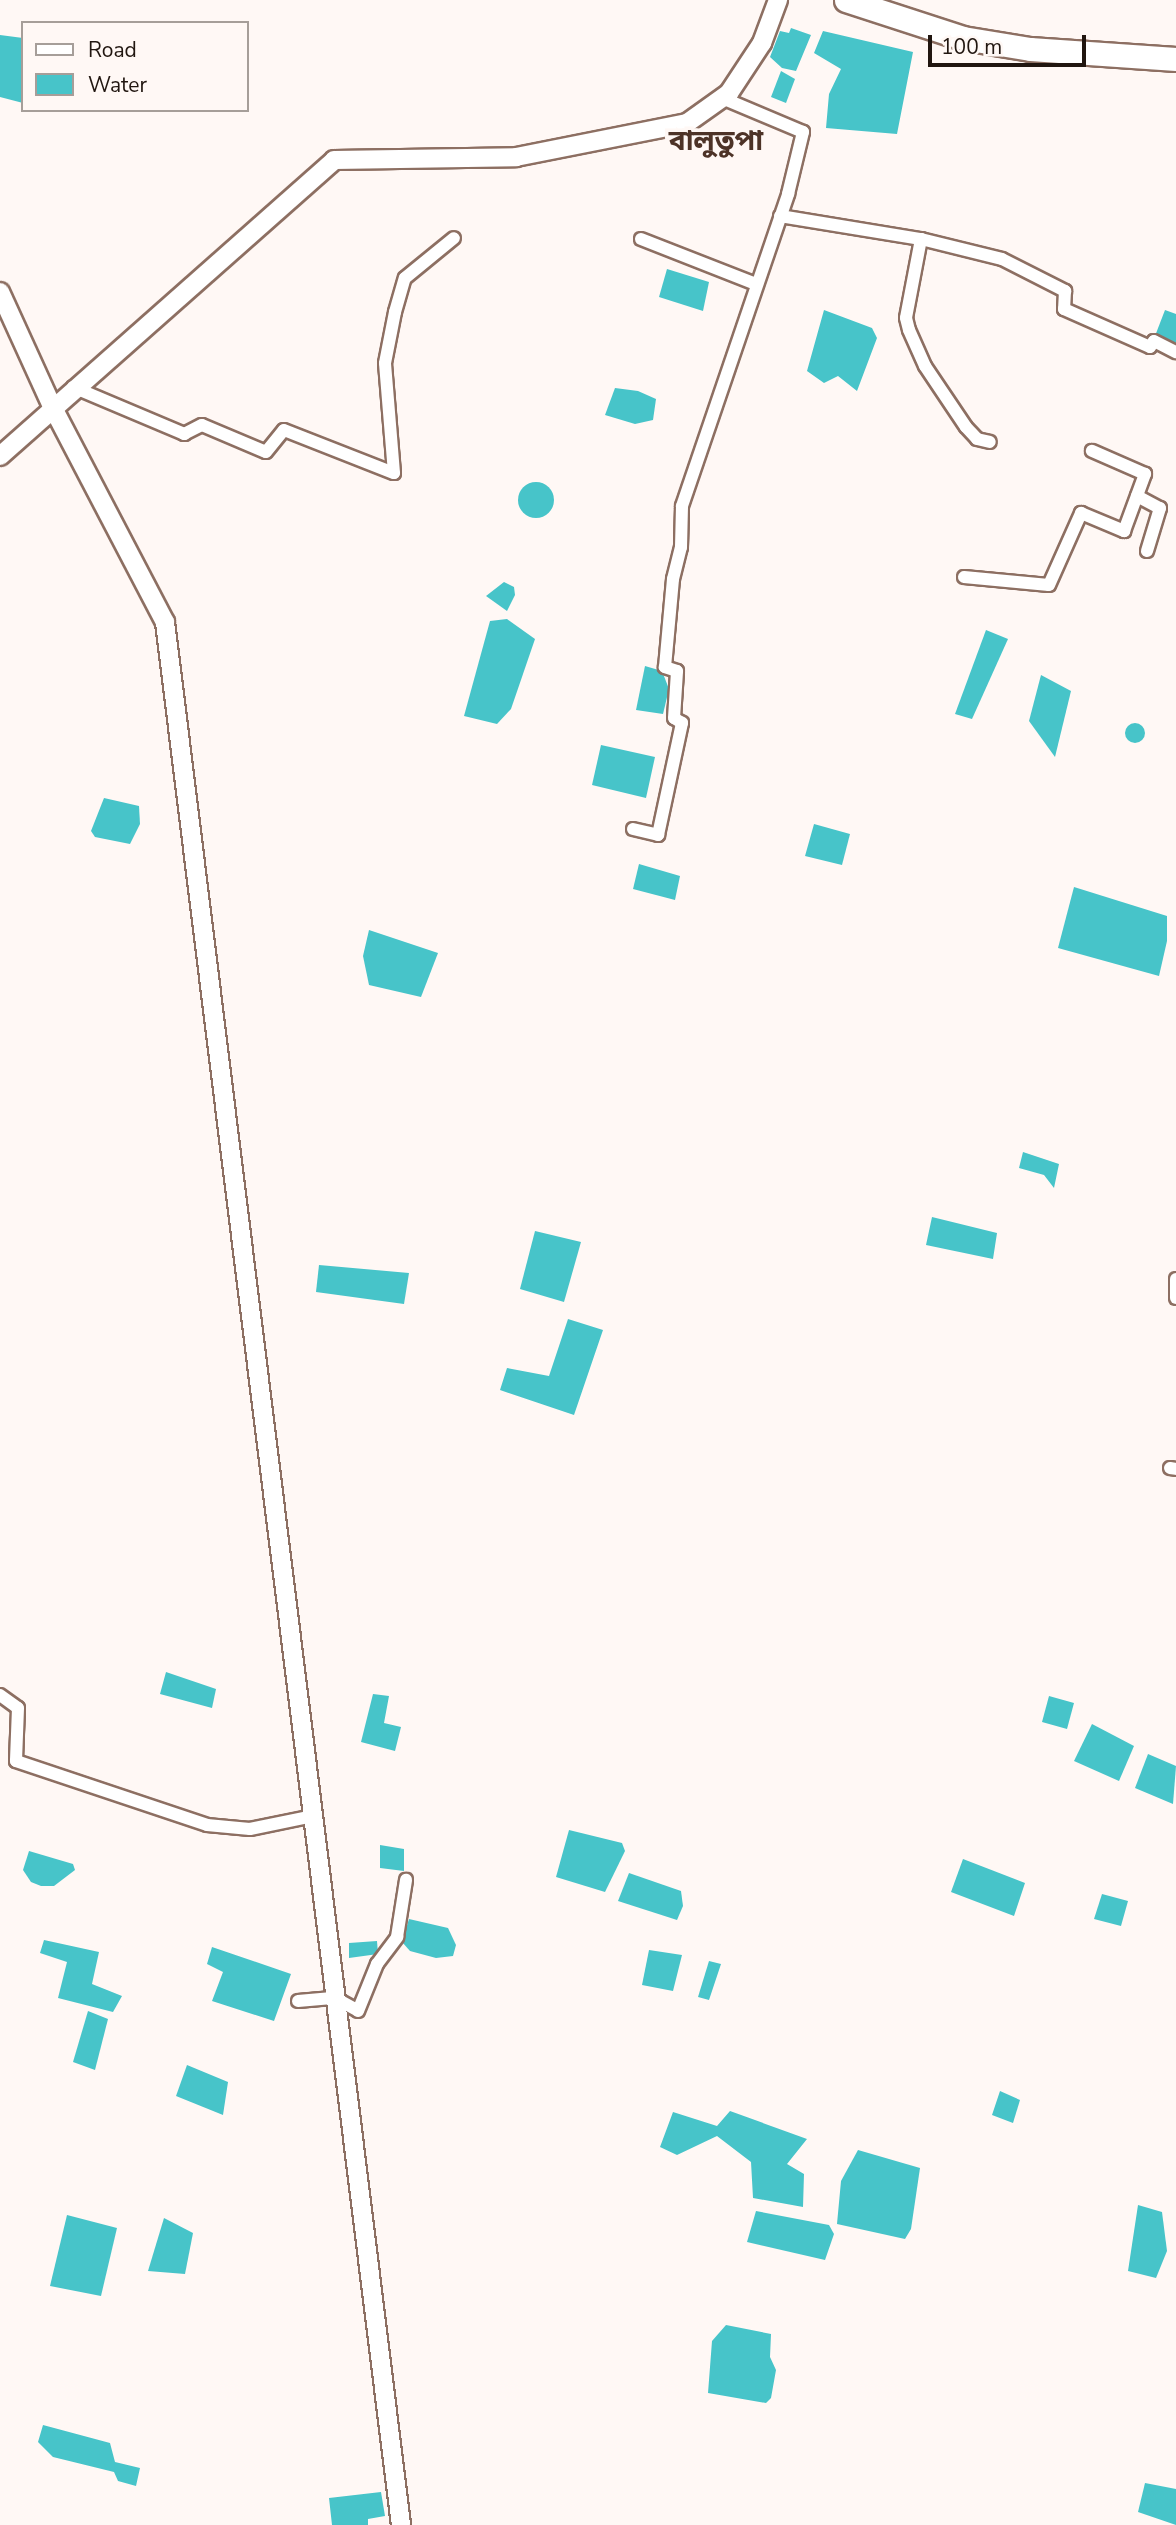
<!DOCTYPE html>
<meta charset="utf-8">
<style>
body{margin:0}
#map{position:relative;width:1176px;height:2525px;overflow:hidden;background:#fff8f5;font-family:"Nunito Sans","Noto Sans Bengali",sans-serif}
div>[style]{position:absolute}
[style*='--x']{left:calc(var(--x)*1px);top:calc(var(--y)*1px);width:calc(var(--w)*1px);rotate:calc(var(--a)*1deg)}
.water>*{inset:0;background:#47c4c9}
.round{border-radius:50%}
.roads{filter:drop-shadow(2px 0 #8d6f62) drop-shadow(-2px 0 #8d6f62) drop-shadow(0 2px #8d6f62) drop-shadow(0 -2px #8d6f62)}
.street>*{height:12px;margin:-6px;padding:0 6px;transform-origin:6px;border-radius:6px;background:#fff}
.secondary>*{height:18px;margin:-9px;padding:0 9px;transform-origin:9px;border-radius:9px;background:#fff}
.highway>*{height:23px;margin:-11.5px;padding:0 11.5px;transform-origin:11.5px;border-radius:11.5px;background:#fff}
span{translate:-50% -50%;white-space:nowrap;text-align:center;line-height:1.15;-webkit-text-stroke:7px #fff8f5;paint-order:stroke}
.district-label{font-size:28px;color:#4d3327;font-weight:700}
.legend{position:absolute;left:21px;top:21px;width:228px;height:91px;box-sizing:border-box;background:#fff8f5;border:2px solid #a69e99;margin:0;padding:9px 12px;list-style:none;font-size:21px;color:#211610}
.legend li{display:flex;align-items:center;gap:14px;height:35px}
.legend b{width:35px;border:2px solid #a69e99}
.scale{position:absolute;left:928px;top:35px;width:158px;height:32px;box-sizing:border-box;border:4px solid #211610;border-top:0;padding-left:9px;font-size:21px;line-height:24px;white-space:nowrap;color:#211610;-webkit-text-stroke:5px #fff8f5;paint-order:stroke}
</style>
<div id="map">
<div class="water">
<i style="clip-path:polygon(791px 28px,811px 35px,796px 71px,782px 68px,770px 57px,780px 31px,789px 33px)"></i>
<i style="clip-path:polygon(823px 31px,913px 52px,897px 134px,826px 128px,829px 94px,841px 69px,814px 53px)"></i>
<i style="clip-path:polygon(0 35px,23px 38px,23px 103px,0 97px)"></i>
<i style="clip-path:polygon(781px 71px,795px 79px,786px 103px,771px 97px)"></i>
<i style="clip-path:polygon(667px 269px,709px 282px,703px 311px,659px 297px)"></i>
<i style="clip-path:polygon(824px 310px,872px 328px,877px 338px,857px 391px,838px 376px,824px 383px,807px 371px)"></i>
<i style="clip-path:polygon(1165px 310px,1176px 314px,1176px 344px,1155px 336px)"></i>
<i style="clip-path:polygon(615px 388px,638px 391px,656px 399px,653px 420px,635px 424px,605px 415px)"></i>
<i class="round" style="left:518px;top:482px;width:36px;height:36px"></i>
<i style="clip-path:polygon(504px 582px,514px 587px,515px 595px,507px 611px,486px 596px)"></i>
<i style="clip-path:polygon(507px 619px,535px 639px,511px 709px,497px 724px,464px 716px,490px 621px)"></i>
<i style="clip-path:polygon(986px 630px,1008px 639px,972px 719px,955px 714px)"></i>
<i style="clip-path:polygon(645px 666px,662px 671px,669px 689px,663px 714px,636px 710px)"></i>
<i style="clip-path:polygon(1041px 675px,1071px 691px,1055px 757px,1029px 721px)"></i>
<i class="round" style="left:1125px;top:723px;width:20px;height:20px"></i>
<i style="clip-path:polygon(601px 745px,655px 757px,646px 798px,592px 785px)"></i>
<i style="clip-path:polygon(104px 798px,139px 806px,140px 824px,130px 844px,95px 837px,91px 831px)"></i>
<i style="clip-path:polygon(814px 824px,850px 834px,842px 865px,805px 856px)"></i>
<i style="clip-path:polygon(639px 864px,680px 876px,675px 900px,633px 889px)"></i>
<i style="clip-path:polygon(1074px 887px,1167px 916px,1167px 941px,1159px 976px,1058px 948px)"></i>
<i style="clip-path:polygon(369px 930px,438px 953px,421px 997px,369px 985px,363px 956px)"></i>
<i style="clip-path:polygon(1023px 1152px,1059px 1164px,1054px 1188px,1044px 1175px,1019px 1168px)"></i>
<i style="clip-path:polygon(932px 1217px,997px 1233px,993px 1259px,926px 1245px)"></i>
<i style="clip-path:polygon(535px 1231px,581px 1242px,564px 1302px,520px 1289px)"></i>
<i style="clip-path:polygon(319px 1265px,409px 1273px,404px 1304px,316px 1292px)"></i>
<i style="clip-path:polygon(568px 1319px,603px 1330px,574px 1415px,500px 1390px,507px 1368px,549px 1376px)"></i>
<i style="clip-path:polygon(166px 1672px,216px 1689px,212px 1708px,160px 1694px)"></i>
<i style="clip-path:polygon(373px 1694px,389px 1696px,384px 1723px,401px 1727px,395px 1751px,361px 1742px)"></i>
<i style="clip-path:polygon(1049px 1696px,1074px 1703px,1067px 1729px,1042px 1722px)"></i>
<i style="clip-path:polygon(1092px 1724px,1134px 1746px,1119px 1781px,1074px 1761px)"></i>
<i style="clip-path:polygon(1148px 1754px,1176px 1766px,1173px 1804px,1135px 1788px)"></i>
<i style="clip-path:polygon(569px 1830px,622px 1843px,625px 1851px,605px 1892px,556px 1877px)"></i>
<i style="clip-path:polygon(380px 1845px,404px 1849px,404px 1871px,380px 1868px)"></i>
<i style="clip-path:polygon(29px 1851px,73px 1864px,75px 1870px,54px 1886px,41px 1886px,31px 1882px,23px 1870px)"></i>
<i style="clip-path:polygon(963px 1859px,1025px 1883px,1014px 1916px,951px 1892px)"></i>
<i style="clip-path:polygon(629px 1873px,681px 1891px,683px 1906px,677px 1920px,618px 1901px)"></i>
<i style="clip-path:polygon(1102px 1894px,1128px 1901px,1121px 1926px,1094px 1919px)"></i>
<i style="clip-path:polygon(409px 1919px,448px 1928px,456px 1945px,453px 1956px,436px 1958px,410px 1951px,402px 1942px)"></i>
<i style="clip-path:polygon(44px 1940px,99px 1952px,92px 1984px,122px 1996px,113px 2012px,58px 1998px,67px 1962px,40px 1953px)"></i>
<i style="clip-path:polygon(377px 1941px,378px 1954px,349px 1958px,349px 1943px)"></i>
<i style="clip-path:polygon(212px 1947px,291px 1974px,274px 2021px,212px 2001px,223px 1972px,207px 1964px)"></i>
<i style="clip-path:polygon(649px 1950px,682px 1955px,673px 1991px,642px 1985px)"></i>
<i style="clip-path:polygon(709px 1961px,721px 1964px,709px 2000px,698px 1997px)"></i>
<i style="clip-path:polygon(88px 2011px,108px 2019px,95px 2070px,73px 2062px)"></i>
<i style="clip-path:polygon(187px 2065px,228px 2082px,223px 2115px,176px 2096px)"></i>
<i style="clip-path:polygon(1000px 2091px,1020px 2100px,1013px 2123px,992px 2115px)"></i>
<i style="clip-path:polygon(730px 2111px,807px 2139px,787px 2164px,804px 2174px,803px 2207px,753px 2198px,751px 2162px,717px 2136px,677px 2155px,660px 2147px,673px 2112px,717px 2126px)"></i>
<i style="clip-path:polygon(858px 2150px,920px 2168px,911px 2229px,905px 2239px,837px 2224px,841px 2181px)"></i>
<i style="clip-path:polygon(1138px 2205px,1162px 2212px,1167px 2251px,1156px 2278px,1128px 2271px)"></i>
<i style="clip-path:polygon(756px 2211px,829px 2225px,834px 2234px,825px 2260px,747px 2242px)"></i>
<i style="clip-path:polygon(67px 2215px,117px 2228px,101px 2296px,50px 2286px)"></i>
<i style="clip-path:polygon(164px 2218px,193px 2233px,185px 2274px,148px 2271px)"></i>
<i style="clip-path:polygon(726px 2325px,771px 2334px,770px 2357px,776px 2370px,771px 2398px,766px 2403px,708px 2393px,712px 2341px)"></i>
<i style="clip-path:polygon(43px 2425px,110px 2443px,115px 2462px,140px 2468px,136px 2486px,118px 2481px,114px 2472px,53px 2457px,38px 2442px)"></i>
<i style="clip-path:polygon(1145px 2483px,1176px 2489px,1176px 2525px,1138px 2512px)"></i>
<i style="clip-path:polygon(381px 2492px,385px 2516px,368px 2519px,368px 2525px,332px 2525px,329px 2498px)"></i>
</div>
<div class="roads">
<div class="street">
<i style="--x:780;--y:216;--w:143;--a:9.3"></i>
<i style="--x:921;--y:239;--w:83;--a:13.9"></i>
<i style="--x:1002;--y:259;--w:71;--a:26.9"></i>
<i style="--x:1065;--y:291;--w:18;--a:93"></i>
<i style="--x:1064;--y:309;--w:94;--a:23.8"></i>
<i style="--x:1150;--y:347;--w:7;--a:-56"></i>
<i style="--x:1154;--y:341;--w:25;--a:27"></i>
<i style="--x:641;--y:239;--w:123;--a:21.4"></i>
<i style="--x:921;--y:239;--w:80;--a:100.8"></i>
<i style="--x:906;--y:318;--w:12;--a:76"></i>
<i style="--x:909;--y:330;--w:39;--a:66"></i>
<i style="--x:925;--y:366;--w:73;--a:56.1"></i>
<i style="--x:966;--y:427;--w:16;--a:47"></i>
<i style="--x:977;--y:439;--w:13;--a:13"></i>
<i style="--x:73;--y:387;--w:121;--a:22.9"></i>
<i style="--x:184;--y:434;--w:20;--a:-27"></i>
<i style="--x:202;--y:425;--w:69;--a:22.9"></i>
<i style="--x:266;--y:452;--w:28;--a:-51"></i>
<i style="--x:284;--y:430;--w:118;--a:21.4"></i>
<i style="--x:394;--y:473;--w:110;--a:-94.7"></i>
<i style="--x:385;--y:363;--w:52;--a:-78.9"></i>
<i style="--x:395;--y:312;--w:35;--a:-74"></i>
<i style="--x:405;--y:278;--w:63;--a:-39.2"></i>
<i style="--x:1137;--y:496;--w:26;--a:28"></i>
<i style="--x:1160;--y:508;--w:45;--a:106.8"></i>
<i style="--x:964;--y:577;--w:85;--a:5.4"></i>
<i style="--x:1049;--y:585;--w:79;--a:-66"></i>
<i style="--x:1081;--y:513;--w:47;--a:22.7"></i>
<i style="--x:1124;--y:531;--w:61;--a:-69.8"></i>
<i style="--x:1145;--y:474;--w:58;--a:-156.5"></i>
<i style="--x:633;--y:829;--w:26;--a:13"></i>
<i style="--x:658;--y:835;--w:115;--a:-77.9"></i>
<i style="--x:682;--y:723;--w:9;--a:-148"></i>
<i style="--x:674;--y:718;--w:47;--a:-86.3"></i>
<i style="--x:677;--y:671;--w:13;--a:-162"></i>
<i style="--x:665;--y:667;--w:88;--a:-84.8"></i>
<i style="--x:673;--y:579;--w:33;--a:-76"></i>
<i style="--x:681;--y:547;--w:41;--a:-88.6"></i>
<i style="--x:682;--y:506;--w:330;--a:-71.2"></i>
<i style="--x:788;--y:194;--w:64;--a:-76.4"></i>
<i style="--x:803;--y:132;--w:88;--a:-157.2"></i>
<i style="--x:1176;--y:1279;--w:19;--a:90"></i>
<i style="--x:1170;--y:1468;--w:6;--a:9"></i>
<i style="--x:0;--y:1695;--w:22;--a:36"></i>
<i style="--x:18;--y:1708;--w:53;--a:92.2"></i>
<i style="--x:16;--y:1761;--w:201;--a:18.5"></i>
<i style="--x:207;--y:1825;--w:43;--a:5.3"></i>
<i style="--x:250;--y:1829;--w:64;--a:-11.7"></i>
<i style="--x:298;--y:2001;--w:37;--a:-5"></i>
<i style="--x:335;--y:1998;--w:26;--a:29"></i>
<i style="--x:358;--y:2011;--w:51;--a:-68"></i>
<i style="--x:377;--y:1964;--w:34;--a:-53"></i>
<i style="--x:397;--y:1937;--w:58;--a:-81"></i>
</div>
<div class="secondary">
<i style="--x:0;--y:292;--w:125;--a:65.5"></i>
<i style="--x:52;--y:406;--w:244;--a:62.4"></i>
<i style="--x:165;--y:622;--w:1918;--a:82.93"></i>
<i style="--x:0;--y:456;--w:446;--a:-41.5"></i>
<i style="--x:334;--y:160;--w:182;--a:-0.9"></i>
<i style="--x:516;--y:157;--w:174;--a:-11.2"></i>
<i style="--x:687;--y:123;--w:52;--a:-35.5"></i>
<i style="--x:729;--y:93;--w:60;--a:-56.6"></i>
<i style="--x:762;--y:43;--w:46;--a:-69.6"></i>
</div>
<div class="highway">
<i style="--x:846;--y:0;--w:123;--a:18"></i>
<i style="--x:963;--y:38;--w:68;--a:9.3"></i>
<i style="--x:1030;--y:49;--w:146;--a:3.9"></i>
</div>
</div>
<div class="district-label">
<span style="left:716px;top:141px">বালুতুপা</span>
</div>
<ul class="legend">
<li><b style="height:9px;background:#fff"></b>Road</li>
<li><b style="height:19px;background:#47c4c9"></b>Water</li>
</ul>
<div class="scale">100 m</div>
</div>
